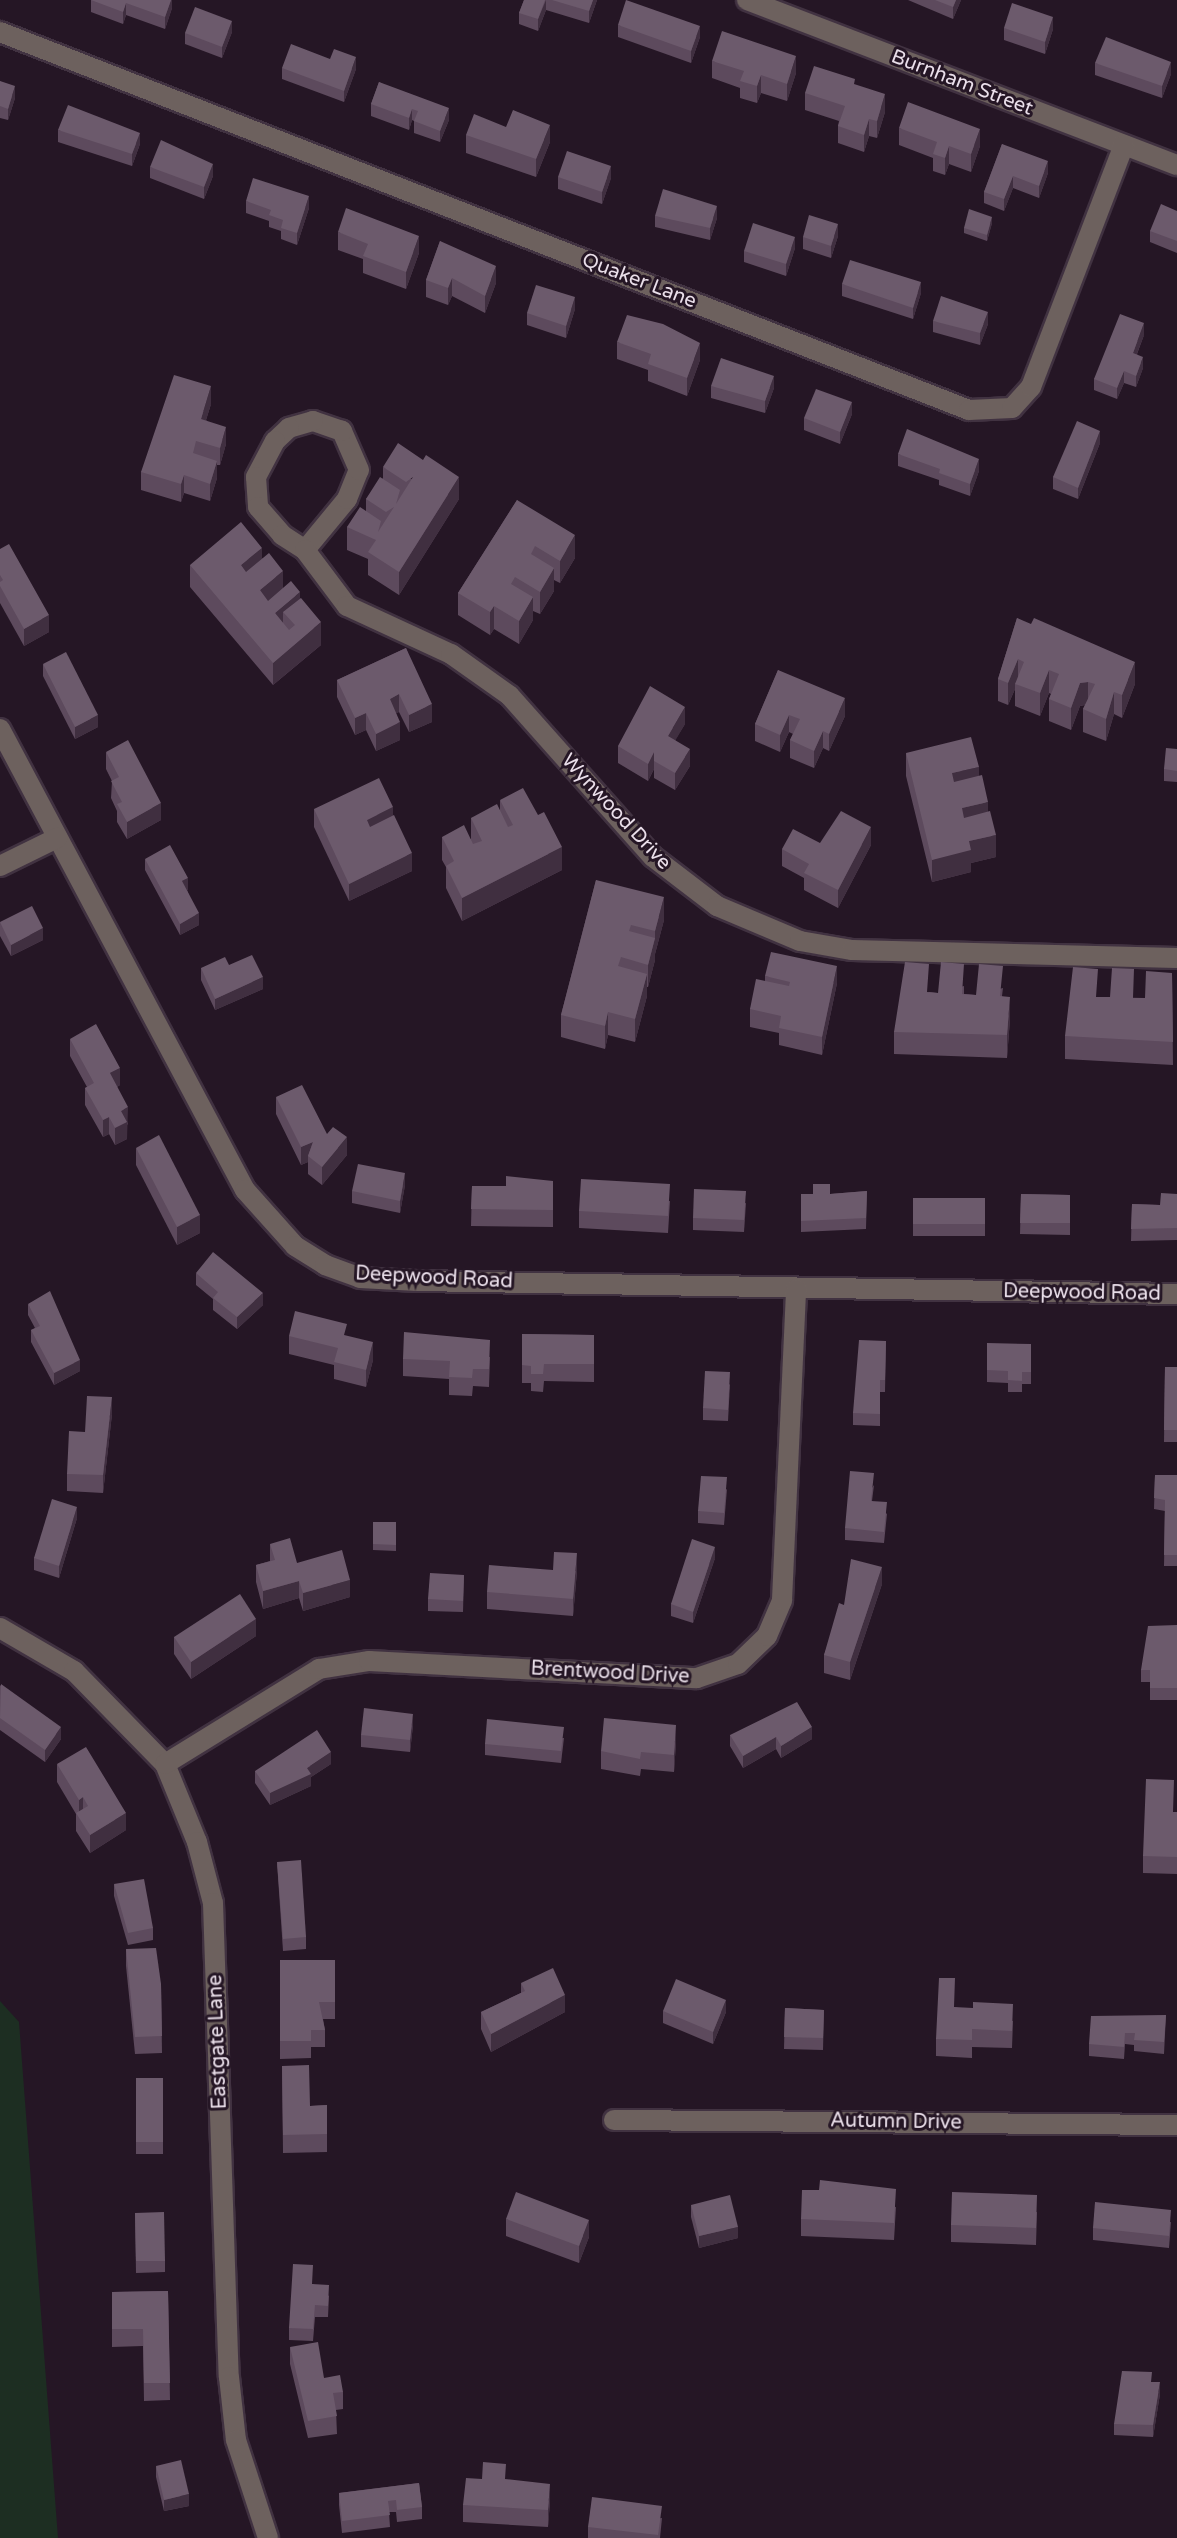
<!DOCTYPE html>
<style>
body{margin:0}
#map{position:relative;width:1177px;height:2538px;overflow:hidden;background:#251625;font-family:"Varela Round",sans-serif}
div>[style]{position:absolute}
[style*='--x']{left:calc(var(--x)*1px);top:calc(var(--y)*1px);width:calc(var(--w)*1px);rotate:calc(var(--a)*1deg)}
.green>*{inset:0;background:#1d2e22}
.roads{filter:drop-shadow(2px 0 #413241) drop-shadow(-2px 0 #413241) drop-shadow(0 2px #413241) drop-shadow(0 -2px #413241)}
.street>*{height:20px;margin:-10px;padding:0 10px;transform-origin:10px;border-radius:10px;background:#6d615e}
.wall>*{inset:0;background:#5d4a5d}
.shaded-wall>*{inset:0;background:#402f40}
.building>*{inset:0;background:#6c5a6c}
span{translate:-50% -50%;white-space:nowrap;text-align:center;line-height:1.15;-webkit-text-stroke:6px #251625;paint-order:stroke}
.street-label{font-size:20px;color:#eadfea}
</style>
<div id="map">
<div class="green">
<i style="clip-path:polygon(0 2001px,19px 2022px,58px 2538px,0 2538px)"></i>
</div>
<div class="roads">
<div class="street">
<i style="--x:747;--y:0;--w:461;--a:21"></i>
<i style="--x:0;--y:32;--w:1040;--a:21.31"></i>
<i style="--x:969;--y:410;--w:43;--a:-2.7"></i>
<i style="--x:1012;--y:408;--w:28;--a:-48"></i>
<i style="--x:1031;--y:387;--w:259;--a:-69"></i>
<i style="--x:305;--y:550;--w:66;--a:-50.5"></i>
<i style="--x:347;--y:499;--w:31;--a:-68"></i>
<i style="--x:359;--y:470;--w:43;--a:-113.6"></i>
<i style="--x:342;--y:431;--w:31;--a:-161"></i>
<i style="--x:313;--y:421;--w:25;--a:164"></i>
<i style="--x:289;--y:428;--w:19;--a:137"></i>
<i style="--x:275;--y:441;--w:41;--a:117.8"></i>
<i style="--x:256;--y:477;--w:30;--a:86"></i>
<i style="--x:258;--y:507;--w:37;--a:49"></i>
<i style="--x:282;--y:535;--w:27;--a:33"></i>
<i style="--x:305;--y:550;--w:70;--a:53.1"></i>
<i style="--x:347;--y:606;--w:115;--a:24.8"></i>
<i style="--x:451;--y:654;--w:72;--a:35.4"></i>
<i style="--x:510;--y:696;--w:215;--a:48.4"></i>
<i style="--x:653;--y:857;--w:81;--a:37.4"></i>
<i style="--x:717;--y:906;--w:90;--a:22.9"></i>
<i style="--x:800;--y:941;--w:53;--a:9.8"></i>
<i style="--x:852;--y:950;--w:325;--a:1.4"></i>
<i style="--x:0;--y:729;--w:522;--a:62.01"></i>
<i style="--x:245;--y:1190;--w:75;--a:48.2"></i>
<i style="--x:295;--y:1246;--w:36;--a:32"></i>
<i style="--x:325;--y:1265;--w:37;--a:20"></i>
<i style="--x:360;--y:1278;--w:57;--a:3"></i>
<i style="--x:417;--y:1281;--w:760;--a:0.98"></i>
<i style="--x:0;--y:866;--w:64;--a:-26.2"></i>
<i style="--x:0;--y:1628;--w:86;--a:30.2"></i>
<i style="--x:74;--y:1671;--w:130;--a:45.6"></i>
<i style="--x:165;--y:1764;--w:84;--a:67.7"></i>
<i style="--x:197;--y:1842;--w:63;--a:75.3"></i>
<i style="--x:213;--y:1903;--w:474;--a:88.1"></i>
<i style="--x:229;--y:2377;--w:63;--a:83.7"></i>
<i style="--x:236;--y:2440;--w:103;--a:71.9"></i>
<i style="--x:165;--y:1764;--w:181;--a:-31.7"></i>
<i style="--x:319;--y:1669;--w:51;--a:-9.1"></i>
<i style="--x:369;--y:1661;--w:328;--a:3"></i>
<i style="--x:697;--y:1678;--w:43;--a:-18.9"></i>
<i style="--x:738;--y:1664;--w:40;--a:-44"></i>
<i style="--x:767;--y:1636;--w:39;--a:-67"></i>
<i style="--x:782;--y:1600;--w:311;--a:-87.4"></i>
<i style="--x:614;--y:2120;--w:563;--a:0.51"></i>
</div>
</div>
<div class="wall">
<i style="clip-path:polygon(91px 0,172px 0,172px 8px,165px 29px,126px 15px,123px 24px,91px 12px)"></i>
<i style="clip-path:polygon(524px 0,597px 0,589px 23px,546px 10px,538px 31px,519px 24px,519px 13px)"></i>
<i style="clip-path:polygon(908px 0,961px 0,953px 19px)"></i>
<i style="clip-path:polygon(618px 25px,700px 37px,691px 63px,618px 37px)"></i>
<i style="clip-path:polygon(1004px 28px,1053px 29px,1045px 54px,1004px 40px)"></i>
<i style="clip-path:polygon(232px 32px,222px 58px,185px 44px,185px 33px)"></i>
<i style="clip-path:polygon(712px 61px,796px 73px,787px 101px,761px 93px,757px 103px,740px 98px,740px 88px,712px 78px)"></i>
<i style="clip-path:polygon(1095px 63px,1171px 74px,1162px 98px,1095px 75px)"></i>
<i style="clip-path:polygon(282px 68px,356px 69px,344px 102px,282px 79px)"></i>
<i style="clip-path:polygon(0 81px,15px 98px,8px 120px,0 118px)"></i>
<i style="clip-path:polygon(379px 82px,449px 120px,440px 142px,414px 133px,414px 121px,412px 120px,409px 130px,371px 116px,371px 104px)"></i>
<i style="clip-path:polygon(855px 85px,885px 112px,877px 138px,869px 136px,864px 152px,838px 143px,838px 126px,839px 121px,805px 110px,805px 93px)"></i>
<i style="clip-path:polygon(506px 127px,550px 142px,536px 177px,466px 153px,466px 135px)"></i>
<i style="clip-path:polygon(899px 128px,980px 146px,971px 172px,949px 164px,945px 175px,933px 171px,933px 158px,899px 145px)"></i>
<i style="clip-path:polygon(58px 130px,140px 144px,132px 166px,58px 142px)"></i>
<i style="clip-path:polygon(1002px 144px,1048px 173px,1039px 198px,1013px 188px,1004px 211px,984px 203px,984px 192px)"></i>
<i style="clip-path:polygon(150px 167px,213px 176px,204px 199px,150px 178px)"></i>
<i style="clip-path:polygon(558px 177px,611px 178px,602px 204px,558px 189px)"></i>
<i style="clip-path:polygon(246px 201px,309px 208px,297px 245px,281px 239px,281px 231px,269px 227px,269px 221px,246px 213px)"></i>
<i style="clip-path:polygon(1177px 211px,1177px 253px,1150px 242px,1150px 231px)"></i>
<i style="clip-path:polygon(655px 216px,717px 218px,710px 240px,655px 227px)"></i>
<i style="clip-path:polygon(992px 223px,987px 241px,964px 233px,964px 228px)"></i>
<i style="clip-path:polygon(338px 232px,419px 253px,406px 289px,363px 273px,363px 259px,338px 250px)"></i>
<i style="clip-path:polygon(838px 236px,831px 258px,803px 249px,803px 237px)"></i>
<i style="clip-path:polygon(440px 241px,496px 283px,485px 313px,452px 296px,448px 305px,426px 297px,426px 280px)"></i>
<i style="clip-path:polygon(795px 248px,786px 276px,744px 262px,744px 251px)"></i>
<i style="clip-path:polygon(842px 284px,921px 293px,913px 319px,842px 296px)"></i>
<i style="clip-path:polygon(575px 309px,566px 338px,527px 325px,527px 313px)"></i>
<i style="clip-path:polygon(933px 321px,988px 324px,980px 345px,933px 332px)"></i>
<i style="clip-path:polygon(1144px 335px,1137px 354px,1143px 368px,1136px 387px,1124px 383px,1117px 399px,1094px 390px,1094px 379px)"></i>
<i style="clip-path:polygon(617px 342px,700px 360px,687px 396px,648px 381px,648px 370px,617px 359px)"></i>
<i style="clip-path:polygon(711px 386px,774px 388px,765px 413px,711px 398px)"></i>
<i style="clip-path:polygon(211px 404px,206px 420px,226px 444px,220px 465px,217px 465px,217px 478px,210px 501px,184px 493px,181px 502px,141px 490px,141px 472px)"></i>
<i style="clip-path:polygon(852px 414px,840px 444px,804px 430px,804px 418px)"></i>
<i style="clip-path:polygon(1100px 443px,1078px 499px,1053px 489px,1053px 477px)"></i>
<i style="clip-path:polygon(898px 454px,979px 471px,970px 496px,939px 485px,939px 480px,898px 466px)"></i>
<i style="clip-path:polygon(383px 467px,459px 499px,399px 595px,368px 575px,368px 559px,347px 550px,347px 527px,366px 512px,366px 499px,383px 478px)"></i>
<i style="clip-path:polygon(517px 500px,575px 558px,560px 583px,554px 580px,554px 591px,540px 614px,533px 611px,533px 620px,519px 644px,494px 629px,490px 635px,458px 615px,458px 593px)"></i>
<i style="clip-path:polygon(0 549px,49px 632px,24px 646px,0 603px)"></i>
<i style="clip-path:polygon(262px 558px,283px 588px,300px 598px,321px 645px,273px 685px,190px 587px,190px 565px)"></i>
<i style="clip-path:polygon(1017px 618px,1135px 684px,1122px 718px,1114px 714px,1106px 741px,1083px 732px,1083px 709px,1085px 705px,1080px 706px,1071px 730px,1049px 721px,1049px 699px,1051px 694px,1049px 693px,1040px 716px,1015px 706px,1015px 689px,1008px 705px,998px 701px,998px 679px)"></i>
<i style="clip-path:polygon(406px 648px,432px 722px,409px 732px,399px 712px,396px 713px,400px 740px,376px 751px,366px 730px,355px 735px,337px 697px,337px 680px)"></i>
<i style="clip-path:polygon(43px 664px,98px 727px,75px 739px,43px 676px)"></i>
<i style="clip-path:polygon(778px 670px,845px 716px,829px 751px,823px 748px,814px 768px,790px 758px,790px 740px,793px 734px,789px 732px,780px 752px,755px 741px,755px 724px)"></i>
<i style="clip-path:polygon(685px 724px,675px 740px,690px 766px,675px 790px,654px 778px,654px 769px,648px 781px,618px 763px,618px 746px)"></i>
<i style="clip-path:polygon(1177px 749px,1177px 782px,1164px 781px,1164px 769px)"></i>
<i style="clip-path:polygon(106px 752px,161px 820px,127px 839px,117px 822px,117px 811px,111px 798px,112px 781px,106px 769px)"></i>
<i style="clip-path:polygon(906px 753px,979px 776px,988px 812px,996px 857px,971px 863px,971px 872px,932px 882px,906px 776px)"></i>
<i style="clip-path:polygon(500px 800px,562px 870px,462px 921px,446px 888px,446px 867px,442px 860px,442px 837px,471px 839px,471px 818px,500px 811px)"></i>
<i style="clip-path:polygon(314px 809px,393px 816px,412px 871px,349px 901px,314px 827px)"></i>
<i style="clip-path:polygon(820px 843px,871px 845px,838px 908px,804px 890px,804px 878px,782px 866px,782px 849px)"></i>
<i style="clip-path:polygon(145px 859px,188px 890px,187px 890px,199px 925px,180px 935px,145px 870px)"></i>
<i style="clip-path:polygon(596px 880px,664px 920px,655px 954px,655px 960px,648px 987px,647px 987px,647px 996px,635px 1042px,608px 1035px,605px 1049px,561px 1037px,561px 1015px)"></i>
<i style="clip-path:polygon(0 922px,43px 940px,11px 956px,0 936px)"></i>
<i style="clip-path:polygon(229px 965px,263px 989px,215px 1010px,201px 980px,201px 968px)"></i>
<i style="clip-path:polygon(1172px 973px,1173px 1065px,1065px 1059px,1065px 1036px,1097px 997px,1145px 998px)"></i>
<i style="clip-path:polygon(765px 976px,837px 983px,822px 1055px,779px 1045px,779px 1033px,750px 1027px,750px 1009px,765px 981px)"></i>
<i style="clip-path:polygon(964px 986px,964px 994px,976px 995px,1003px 988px,1002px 996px,1010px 1019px,1007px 1058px,894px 1054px,894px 1032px,929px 992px,938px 993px)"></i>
<i style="clip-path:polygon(70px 1039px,120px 1085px,117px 1087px,128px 1124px,127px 1125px,127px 1139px,115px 1145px,109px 1134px,103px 1137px,85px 1105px,85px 1088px,87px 1087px,70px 1056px)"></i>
<i style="clip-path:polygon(276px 1097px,347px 1155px,322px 1185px,308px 1174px,308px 1162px,301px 1165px,276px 1114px)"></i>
<i style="clip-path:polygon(136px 1148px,200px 1233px,177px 1245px,136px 1165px)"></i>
<i style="clip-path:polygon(553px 1181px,553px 1227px,471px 1226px,472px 1186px,506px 1186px)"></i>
<i style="clip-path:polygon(405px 1185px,400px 1213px,352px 1203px,352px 1191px)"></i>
<i style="clip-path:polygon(867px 1191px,866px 1229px,801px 1232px,801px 1194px,830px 1194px)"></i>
<i style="clip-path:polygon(1021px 1194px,1070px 1195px,1070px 1235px,1020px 1234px)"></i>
<i style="clip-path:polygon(1177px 1194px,1177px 1240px,1131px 1241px,1132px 1204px,1160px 1205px)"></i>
<i style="clip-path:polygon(913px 1198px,985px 1198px,985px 1236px,913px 1236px)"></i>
<i style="clip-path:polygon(670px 1201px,668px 1233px,579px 1228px,579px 1211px)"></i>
<i style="clip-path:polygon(746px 1203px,744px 1232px,693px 1230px,693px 1218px)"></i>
<i style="clip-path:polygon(196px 1273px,263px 1305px,237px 1329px,213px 1310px,213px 1299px,196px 1285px)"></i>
<i style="clip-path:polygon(28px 1304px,80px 1371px,54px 1385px,31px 1342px,31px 1330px,35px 1328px,28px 1315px)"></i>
<i style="clip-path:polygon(522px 1334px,594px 1335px,594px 1382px,544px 1381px,543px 1392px,531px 1391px,531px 1383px,522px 1383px)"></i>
<i style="clip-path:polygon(289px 1336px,347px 1336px,373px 1360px,366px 1387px,334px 1379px,334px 1365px,289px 1354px)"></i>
<i style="clip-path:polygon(886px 1341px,885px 1392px,880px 1392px,880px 1426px,853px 1425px,853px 1413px)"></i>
<i style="clip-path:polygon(1031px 1344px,1031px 1384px,1022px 1384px,1022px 1392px,1008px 1392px,1008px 1383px,987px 1382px,987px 1370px)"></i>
<i style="clip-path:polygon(490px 1357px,489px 1387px,473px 1386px,472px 1396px,449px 1395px,449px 1379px,403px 1376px,403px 1359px)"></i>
<i style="clip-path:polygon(1165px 1367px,1177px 1367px,1177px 1442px,1164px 1442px)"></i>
<i style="clip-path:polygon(730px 1384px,728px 1421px,703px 1420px,703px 1408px)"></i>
<i style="clip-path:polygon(112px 1414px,103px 1493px,67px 1491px,67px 1474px)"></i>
<i style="clip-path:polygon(1155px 1475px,1177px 1475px,1177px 1566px,1164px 1566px,1165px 1511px,1154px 1509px)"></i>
<i style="clip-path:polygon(874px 1485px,872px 1501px,887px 1514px,884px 1543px,845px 1540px,845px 1528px)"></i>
<i style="clip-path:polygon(727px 1489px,724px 1525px,698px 1523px,698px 1511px)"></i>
<i style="clip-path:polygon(77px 1518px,59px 1578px,34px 1570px,34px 1558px)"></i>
<i style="clip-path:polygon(396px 1522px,396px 1551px,373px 1550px,373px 1544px)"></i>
<i style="clip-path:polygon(270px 1544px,297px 1563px,350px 1597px,303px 1611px,299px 1598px,263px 1609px,256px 1582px,256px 1565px,270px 1561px)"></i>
<i style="clip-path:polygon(715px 1558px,693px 1623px,671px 1616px,671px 1604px)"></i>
<i style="clip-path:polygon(553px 1570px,577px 1571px,573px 1616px,487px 1609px,487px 1592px)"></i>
<i style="clip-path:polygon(464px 1575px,463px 1612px,428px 1611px,428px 1599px)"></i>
<i style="clip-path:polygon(882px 1584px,850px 1680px,824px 1673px,824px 1655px,844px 1605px)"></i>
<i style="clip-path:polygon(1177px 1625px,1177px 1700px,1150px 1700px,1150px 1682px,1141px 1682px,1141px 1670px)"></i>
<i style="clip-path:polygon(256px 1636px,191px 1679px,174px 1654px,174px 1637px)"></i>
<i style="clip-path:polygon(0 1685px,61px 1739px,45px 1762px,0 1730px)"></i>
<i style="clip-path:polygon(413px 1725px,410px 1752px,361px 1747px,361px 1735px)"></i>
<i style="clip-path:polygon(730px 1735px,812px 1739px,781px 1758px,776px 1749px,743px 1768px,730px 1746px)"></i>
<i style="clip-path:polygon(564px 1738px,561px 1763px,485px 1755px,485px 1744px)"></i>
<i style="clip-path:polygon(676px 1742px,674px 1772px,641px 1769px,640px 1776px,601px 1769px,601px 1751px)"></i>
<i style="clip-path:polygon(57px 1764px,126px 1830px,90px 1853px,76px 1831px,76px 1814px,57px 1782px)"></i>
<i style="clip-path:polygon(331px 1764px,311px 1777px,311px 1786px,270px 1805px,255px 1783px,255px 1771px)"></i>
<i style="clip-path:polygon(1174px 1812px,1177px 1812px,1177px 1874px,1143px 1873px,1143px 1856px)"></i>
<i style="clip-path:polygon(277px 1862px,306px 1937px,306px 1949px,283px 1951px)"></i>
<i style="clip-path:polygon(114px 1884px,153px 1928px,153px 1940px,128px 1945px,114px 1896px)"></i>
<i style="clip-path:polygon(126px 1949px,161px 1984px,162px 2053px,135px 2054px,126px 1966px)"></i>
<i style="clip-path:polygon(280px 1960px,335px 1960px,335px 2019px,323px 2019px,325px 2030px,325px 2047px,311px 2047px,311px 2058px,280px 2059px)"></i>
<i style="clip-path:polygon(521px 1983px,565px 2012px,491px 2052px,481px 2029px,481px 2012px,521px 1993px)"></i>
<i style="clip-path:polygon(954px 2007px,1013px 2021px,1012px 2048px,972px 2047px,972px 2058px,936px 2056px,936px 2039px)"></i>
<i style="clip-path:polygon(785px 2008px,824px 2010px,823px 2050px,784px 2049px)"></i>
<i style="clip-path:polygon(663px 2011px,726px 2012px,713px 2044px,663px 2023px)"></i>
<i style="clip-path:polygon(1166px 2015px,1164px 2054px,1134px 2051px,1134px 2045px,1125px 2044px,1124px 2059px,1089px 2056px,1089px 2044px)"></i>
<i style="clip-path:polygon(282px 2066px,310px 2106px,327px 2105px,327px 2152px,283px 2153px)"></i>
<i style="clip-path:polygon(136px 2078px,163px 2078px,163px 2154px,136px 2154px)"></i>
<i style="clip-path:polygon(691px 2205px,738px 2238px,699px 2248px,691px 2217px)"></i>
<i style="clip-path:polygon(896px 2207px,894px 2240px,801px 2236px,801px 2219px)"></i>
<i style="clip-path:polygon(1037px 2212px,1036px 2245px,951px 2242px,951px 2225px)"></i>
<i style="clip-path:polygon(135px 2213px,165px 2261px,165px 2272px,136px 2273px)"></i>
<i style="clip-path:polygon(506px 2219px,589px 2237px,579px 2263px,506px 2236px)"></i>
<i style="clip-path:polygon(1171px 2222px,1169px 2248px,1093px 2240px,1093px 2228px)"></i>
<i style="clip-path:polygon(313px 2284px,329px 2296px,328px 2317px,315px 2317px,313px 2341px,289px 2340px,289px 2328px)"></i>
<i style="clip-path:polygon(168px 2291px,170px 2400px,144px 2401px,143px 2346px,112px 2347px,112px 2292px)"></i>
<i style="clip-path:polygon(290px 2347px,324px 2378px,343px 2392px,343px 2409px,336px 2410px,337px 2434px,308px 2438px,290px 2364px)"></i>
<i style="clip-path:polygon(1151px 2382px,1160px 2394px,1153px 2437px,1114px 2435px,1114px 2424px)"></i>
<i style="clip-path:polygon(156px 2466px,189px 2506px,164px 2511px,156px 2477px)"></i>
<i style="clip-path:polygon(482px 2479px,550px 2501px,548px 2527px,463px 2522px,463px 2505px)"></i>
<i style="clip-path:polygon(419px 2483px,422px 2507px,422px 2519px,397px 2522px,396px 2512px,389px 2512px,390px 2527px,342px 2533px,339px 2505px,339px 2493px)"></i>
<i style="clip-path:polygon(662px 2518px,660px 2538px,588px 2538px,588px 2527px)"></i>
</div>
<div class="shaded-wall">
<i style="clip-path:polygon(171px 0,172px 0,172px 8px,165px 29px,165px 17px)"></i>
<i style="clip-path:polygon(546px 0,546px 10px,538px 31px,538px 19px)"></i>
<i style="clip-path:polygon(593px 0,597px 0,589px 23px,589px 11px)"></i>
<i style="clip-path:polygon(956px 0,961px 0,953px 19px,953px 7px)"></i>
<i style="clip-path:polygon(126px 3px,126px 15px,123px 24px,123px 12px)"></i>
<i style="clip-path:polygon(1053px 17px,1053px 29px,1045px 54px,1045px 42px)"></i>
<i style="clip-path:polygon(232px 21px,232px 32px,222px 58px,222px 47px)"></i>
<i style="clip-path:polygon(700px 26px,700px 37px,691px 63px,691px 51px)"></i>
<i style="clip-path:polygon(796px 56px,796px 73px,787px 101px,787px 84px)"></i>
<i style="clip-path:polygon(356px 57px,356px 69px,344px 102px,344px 91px)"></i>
<i style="clip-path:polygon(1171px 62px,1171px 74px,1162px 98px,1162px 86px)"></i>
<i style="clip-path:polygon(761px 75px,761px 93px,757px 103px,757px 86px)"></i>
<i style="clip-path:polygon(15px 86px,15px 98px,8px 120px,8px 109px)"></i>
<i style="clip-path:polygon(885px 94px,885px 112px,877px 138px,877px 121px)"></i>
<i style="clip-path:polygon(449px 108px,449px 120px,440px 142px,440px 131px)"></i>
<i style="clip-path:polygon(412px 109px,412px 120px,409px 130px,409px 118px)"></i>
<i style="clip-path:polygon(869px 119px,869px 136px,864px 152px,864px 135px)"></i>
<i style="clip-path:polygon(550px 125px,550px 142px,536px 177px,536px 159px)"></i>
<i style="clip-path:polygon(980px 129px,980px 146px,971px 172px,971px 154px)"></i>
<i style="clip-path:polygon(140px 133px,140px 144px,132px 166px,132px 154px)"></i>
<i style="clip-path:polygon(949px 146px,949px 164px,945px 175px,945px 158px)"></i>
<i style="clip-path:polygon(1048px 161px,1048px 173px,1039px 198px,1039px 186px)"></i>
<i style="clip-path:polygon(213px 164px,213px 176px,204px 199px,204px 187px)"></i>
<i style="clip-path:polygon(611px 166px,611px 178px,602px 204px,602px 192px)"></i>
<i style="clip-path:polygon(1013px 176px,1013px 188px,1004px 211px,1004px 199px)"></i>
<i style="clip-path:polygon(309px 196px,309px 208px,297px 245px,297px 233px)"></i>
<i style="clip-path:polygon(717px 206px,717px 218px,710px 240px,710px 228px)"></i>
<i style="clip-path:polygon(992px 217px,992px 223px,987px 241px,987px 235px)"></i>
<i style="clip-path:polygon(838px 224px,838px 236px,831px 258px,831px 246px)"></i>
<i style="clip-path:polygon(419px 236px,419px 253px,406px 289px,406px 272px)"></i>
<i style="clip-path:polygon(795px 237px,795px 248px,786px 276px,786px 264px)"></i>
<i style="clip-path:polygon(496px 266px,496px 283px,485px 313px,485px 296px)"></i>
<i style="clip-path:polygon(452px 278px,452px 296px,448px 305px,448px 288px)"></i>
<i style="clip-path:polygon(921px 282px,921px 293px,913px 319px,913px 308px)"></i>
<i style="clip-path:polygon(575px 297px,575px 309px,566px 338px,566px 326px)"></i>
<i style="clip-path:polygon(988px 312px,988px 324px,980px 345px,980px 333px)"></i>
<i style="clip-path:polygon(1144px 323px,1144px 335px,1133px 364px,1133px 353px)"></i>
<i style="clip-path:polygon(700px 343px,700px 360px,687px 396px,687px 378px)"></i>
<i style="clip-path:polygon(1143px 357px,1143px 368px,1136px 387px,1136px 376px)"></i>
<i style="clip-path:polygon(1124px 371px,1124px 383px,1117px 399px,1117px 388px)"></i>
<i style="clip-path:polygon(774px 376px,774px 388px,765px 413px,765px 401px)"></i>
<i style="clip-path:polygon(211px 386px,211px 404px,201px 436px,201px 419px)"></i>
<i style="clip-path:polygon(852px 402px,852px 414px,840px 444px,840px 432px)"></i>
<i style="clip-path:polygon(226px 427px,226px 444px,220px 465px,220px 448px)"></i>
<i style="clip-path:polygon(1100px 431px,1100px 443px,1078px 499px,1078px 488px)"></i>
<i style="clip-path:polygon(979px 459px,979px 471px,970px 496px,970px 484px)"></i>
<i style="clip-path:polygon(217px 461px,217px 478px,210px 501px,210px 484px)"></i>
<i style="clip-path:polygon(184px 475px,184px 493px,181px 502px,181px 484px)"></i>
<i style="clip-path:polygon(459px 477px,459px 499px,399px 595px,399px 572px)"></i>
<i style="clip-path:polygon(575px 535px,575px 558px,560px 583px,560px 561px)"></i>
<i style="clip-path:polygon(262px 548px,262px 571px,241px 588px,241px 565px)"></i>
<i style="clip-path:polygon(554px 568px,554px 591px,540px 614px,540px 592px)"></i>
<i style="clip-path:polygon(283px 571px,283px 593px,260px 613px,260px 590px)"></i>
<i style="clip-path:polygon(300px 592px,300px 614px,283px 612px,283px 629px,275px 613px)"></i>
<i style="clip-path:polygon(533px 597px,533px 620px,519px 644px,519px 621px)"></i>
<i style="clip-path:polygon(494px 606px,494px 629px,490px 635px,490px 612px)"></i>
<i style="clip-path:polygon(49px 615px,49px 632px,24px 646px,24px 629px)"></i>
<i style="clip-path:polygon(321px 622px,321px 645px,273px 685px,273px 663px)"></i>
<i style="clip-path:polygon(1018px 659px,1018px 682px,1015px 684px,1015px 689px,1008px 705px,1008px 683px)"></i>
<i style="clip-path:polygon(1135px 662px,1135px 684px,1122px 718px,1122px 695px)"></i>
<i style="clip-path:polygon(1049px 670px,1049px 693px,1040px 716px,1040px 693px)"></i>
<i style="clip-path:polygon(1088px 682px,1088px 704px,1080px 706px,1071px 730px,1071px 708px,1080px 683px)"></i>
<i style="clip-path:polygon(1114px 692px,1114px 714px,1106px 741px,1106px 719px)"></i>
<i style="clip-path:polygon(399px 694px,399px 712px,390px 716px,390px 699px)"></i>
<i style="clip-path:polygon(845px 698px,845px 716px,829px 751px,829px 734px)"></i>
<i style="clip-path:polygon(432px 704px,432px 722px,409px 732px,409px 715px)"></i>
<i style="clip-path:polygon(685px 707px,685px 724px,668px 753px,668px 736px)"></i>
<i style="clip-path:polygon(366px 713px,366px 730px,355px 735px,355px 718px)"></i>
<i style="clip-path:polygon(98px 715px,98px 727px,75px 739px,75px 727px)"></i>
<i style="clip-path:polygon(789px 715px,789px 732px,780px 752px,780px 735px)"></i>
<i style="clip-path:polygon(400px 722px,400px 740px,376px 751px,376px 734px)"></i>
<i style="clip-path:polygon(823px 731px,823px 748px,814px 768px,814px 751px)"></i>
<i style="clip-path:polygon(690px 749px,690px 766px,675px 790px,675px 773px)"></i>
<i style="clip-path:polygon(654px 752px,654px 769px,648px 781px,648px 764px)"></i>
<i style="clip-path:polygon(979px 767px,979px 790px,952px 796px,952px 773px)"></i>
<i style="clip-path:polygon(988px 802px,988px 825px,962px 831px,962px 808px)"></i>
<i style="clip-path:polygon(161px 803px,161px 820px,127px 839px,127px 822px)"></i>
<i style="clip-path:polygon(393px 807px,393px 825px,367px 837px,367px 820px)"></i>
<i style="clip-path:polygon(871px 827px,871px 845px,838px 908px,838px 890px)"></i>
<i style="clip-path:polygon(996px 835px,996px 857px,971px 863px,971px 872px,932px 882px,932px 860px,969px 841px)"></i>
<i style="clip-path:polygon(562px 847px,562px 870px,462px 921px,462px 898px)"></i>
<i style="clip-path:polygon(412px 853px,412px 871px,349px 901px,349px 884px)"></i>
<i style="clip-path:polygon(188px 878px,188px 890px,182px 893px,182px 881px)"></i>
<i style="clip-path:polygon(664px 897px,664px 920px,655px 954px,655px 931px)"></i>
<i style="clip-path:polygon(199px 913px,199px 925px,180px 935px,180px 924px)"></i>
<i style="clip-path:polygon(43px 928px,43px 940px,11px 956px,11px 945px)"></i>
<i style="clip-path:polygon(655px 938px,655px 960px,648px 987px,648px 965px)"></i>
<i style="clip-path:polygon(837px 966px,837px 983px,822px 1055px,822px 1037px)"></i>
<i style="clip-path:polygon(647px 974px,647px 996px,635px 1042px,635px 1019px)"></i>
<i style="clip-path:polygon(263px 977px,263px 989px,215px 1010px,215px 999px)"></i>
<i style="clip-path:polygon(1010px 997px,1010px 1019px,1007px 1058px,1007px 1035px)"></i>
<i style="clip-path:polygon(608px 1012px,608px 1035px,605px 1049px,605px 1026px)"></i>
<i style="clip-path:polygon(120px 1068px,120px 1085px,110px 1091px,110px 1073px)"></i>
<i style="clip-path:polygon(128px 1107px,127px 1139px,115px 1145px,115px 1128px,121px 1111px)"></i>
<i style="clip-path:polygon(109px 1117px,109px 1134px,103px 1137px,103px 1120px)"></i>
<i style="clip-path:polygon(347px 1137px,347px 1155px,322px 1185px,322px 1167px)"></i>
<i style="clip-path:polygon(313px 1142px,308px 1156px,308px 1162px,301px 1165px,301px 1147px)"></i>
<i style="clip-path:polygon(405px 1173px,405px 1185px,400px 1213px,400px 1201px)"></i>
<i style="clip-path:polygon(200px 1215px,200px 1233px,177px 1245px,177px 1227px)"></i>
<i style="clip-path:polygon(263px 1293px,263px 1305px,237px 1329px,237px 1317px)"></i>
<i style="clip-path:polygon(373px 1342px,373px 1360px,366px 1387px,366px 1370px)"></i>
<i style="clip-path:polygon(80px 1360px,80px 1371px,54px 1385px,54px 1373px)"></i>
<i style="clip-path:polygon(112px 1397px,112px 1414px,103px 1493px,103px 1475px)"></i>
<i style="clip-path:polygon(77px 1507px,77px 1518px,59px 1578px,59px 1566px)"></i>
<i style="clip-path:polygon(715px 1547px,715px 1558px,693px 1623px,693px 1612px)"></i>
<i style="clip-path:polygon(577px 1553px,577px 1571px,573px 1616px,573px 1599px)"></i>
<i style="clip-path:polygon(882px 1567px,882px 1584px,850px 1680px,850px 1662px)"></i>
<i style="clip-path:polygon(350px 1580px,350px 1597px,303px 1611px,303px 1593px)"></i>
<i style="clip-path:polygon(299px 1581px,299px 1598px,263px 1609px,263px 1591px)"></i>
<i style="clip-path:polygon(256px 1619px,256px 1636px,191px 1679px,191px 1662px)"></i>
<i style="clip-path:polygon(413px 1714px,413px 1725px,410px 1752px,410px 1740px)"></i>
<i style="clip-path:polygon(676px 1725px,676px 1742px,674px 1772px,674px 1755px)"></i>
<i style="clip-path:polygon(61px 1727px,61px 1739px,45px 1762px,45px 1750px)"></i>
<i style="clip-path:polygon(812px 1727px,812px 1739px,781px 1758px,781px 1746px)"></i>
<i style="clip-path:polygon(776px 1737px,776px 1749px,743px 1768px,743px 1756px)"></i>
<i style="clip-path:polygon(331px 1752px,331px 1764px,311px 1777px,311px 1786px,270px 1805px,270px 1793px)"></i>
<i style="clip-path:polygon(83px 1797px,83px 1814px,79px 1817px,79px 1800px)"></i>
<i style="clip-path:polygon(126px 1813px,126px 1830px,90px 1853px,90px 1835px)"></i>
<i style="clip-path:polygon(565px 1995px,565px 2012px,491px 2052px,491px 2034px)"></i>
<i style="clip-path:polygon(726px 2000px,726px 2012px,713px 2044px,713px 2032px)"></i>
<i style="clip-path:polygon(589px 2220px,589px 2237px,579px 2263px,579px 2246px)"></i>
<i style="clip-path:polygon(738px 2227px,738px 2238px,699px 2248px,699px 2236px)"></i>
<i style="clip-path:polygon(1160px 2382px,1160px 2394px,1153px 2437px,1153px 2425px)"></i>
<i style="clip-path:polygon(550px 2484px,550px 2501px,548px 2527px,548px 2510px)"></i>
<i style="clip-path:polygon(189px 2494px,189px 2506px,164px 2511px,164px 2500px)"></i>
</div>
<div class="building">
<i style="clip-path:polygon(91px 0,171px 0,165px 17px,126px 3px,123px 12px)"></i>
<i style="clip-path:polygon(524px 0,545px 0,538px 19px,519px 13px)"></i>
<i style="clip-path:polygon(552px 0,593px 0,589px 11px)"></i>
<i style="clip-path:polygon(626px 0,700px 26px,691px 51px,618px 25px)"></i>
<i style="clip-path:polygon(935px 0,956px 0,953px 7px)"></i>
<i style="clip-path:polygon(1012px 3px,1053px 17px,1045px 42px,1004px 28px)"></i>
<i style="clip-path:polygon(195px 7px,232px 21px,222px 47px,185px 33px)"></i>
<i style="clip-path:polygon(722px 31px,796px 56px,787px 84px,761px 75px,757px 86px,740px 81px,744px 71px,712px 61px)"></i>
<i style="clip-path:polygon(1106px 37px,1171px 62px,1162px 86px,1095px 63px)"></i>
<i style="clip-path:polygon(291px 44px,330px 59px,334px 49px,356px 57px,344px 91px,282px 68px)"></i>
<i style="clip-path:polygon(814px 66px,855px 79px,854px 84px,885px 94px,877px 121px,869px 119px,864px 135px,838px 126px,845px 106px,805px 93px)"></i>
<i style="clip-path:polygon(0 81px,15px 86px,8px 109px,0 106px)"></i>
<i style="clip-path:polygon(379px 82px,449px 108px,440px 131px,414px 121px,418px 111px,412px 109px,409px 118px,371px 104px)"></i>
<i style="clip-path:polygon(908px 102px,980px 129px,971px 154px,949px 146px,945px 158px,933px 154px,937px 142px,899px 128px)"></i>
<i style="clip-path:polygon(68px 105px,140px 133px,132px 154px,58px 130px)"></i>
<i style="clip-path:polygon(513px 110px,550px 125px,536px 159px,466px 135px,474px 114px,506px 127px)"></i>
<i style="clip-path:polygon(161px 140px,213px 164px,204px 187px,150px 167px)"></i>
<i style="clip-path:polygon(1002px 144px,1048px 161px,1039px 186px,1013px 176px,1004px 199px,984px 192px)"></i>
<i style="clip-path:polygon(567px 151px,611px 166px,602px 192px,558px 177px)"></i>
<i style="clip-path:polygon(253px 178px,309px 196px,297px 233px,281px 228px,283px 220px,269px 215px,271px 210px,246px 201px)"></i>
<i style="clip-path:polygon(663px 189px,717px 206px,710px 228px,655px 216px)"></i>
<i style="clip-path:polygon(1161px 204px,1177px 211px,1177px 241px,1150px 231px)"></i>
<i style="clip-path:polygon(346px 208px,419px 236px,406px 272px,363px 256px,368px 244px,338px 232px)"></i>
<i style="clip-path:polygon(969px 209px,992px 217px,987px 235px,964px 228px)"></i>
<i style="clip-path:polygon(809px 215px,838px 224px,831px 246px,803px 237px)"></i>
<i style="clip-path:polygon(753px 223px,795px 237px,786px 264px,744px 251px)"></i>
<i style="clip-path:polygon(440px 241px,496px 266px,485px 296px,452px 278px,448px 288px,426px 280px)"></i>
<i style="clip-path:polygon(850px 260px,921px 282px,913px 308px,842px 284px)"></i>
<i style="clip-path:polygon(536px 285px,575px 297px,566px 326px,527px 313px)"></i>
<i style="clip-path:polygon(941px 296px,988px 312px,980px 333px,933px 321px)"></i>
<i style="clip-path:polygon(1120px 314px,1144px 323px,1133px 353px,1143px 357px,1136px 376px,1124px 371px,1117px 388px,1094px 379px)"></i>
<i style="clip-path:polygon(627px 315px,663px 324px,700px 343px,687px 378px,648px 364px,651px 354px,617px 342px)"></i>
<i style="clip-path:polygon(721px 358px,774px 376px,765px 401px,711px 386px)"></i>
<i style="clip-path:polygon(174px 375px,211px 386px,201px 419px,226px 427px,220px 448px,196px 441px,193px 453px,217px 461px,210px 484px,184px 475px,181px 484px,141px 472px)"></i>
<i style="clip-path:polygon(816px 389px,852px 402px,840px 432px,804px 418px)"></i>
<i style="clip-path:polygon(1077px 421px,1100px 431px,1078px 488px,1053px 477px)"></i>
<i style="clip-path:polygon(907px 429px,979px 459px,970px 484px,939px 473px,940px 469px,898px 454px)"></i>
<i style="clip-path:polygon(398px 443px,423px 460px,426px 455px,459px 477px,399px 572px,368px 552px,376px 540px,347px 527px,360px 507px,381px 521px,378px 532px,394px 507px,386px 512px,366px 499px,380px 477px,400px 490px,396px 504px,413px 477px,406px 482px,383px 467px)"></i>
<i style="clip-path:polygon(517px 500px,575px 535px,560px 561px,535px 546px,531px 554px,554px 568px,540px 592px,515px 577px,511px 584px,533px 597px,519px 621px,494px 606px,490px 612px,458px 593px)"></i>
<i style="clip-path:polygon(241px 522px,262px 548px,241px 565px,246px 572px,269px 553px,283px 571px,260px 590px,268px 601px,291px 581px,300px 592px,275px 613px,289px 630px,295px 625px,283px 612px,301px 598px,321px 622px,273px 663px,190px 565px)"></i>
<i style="clip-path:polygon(9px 544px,49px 615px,24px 629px,0 586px,0 582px,3px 580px,0 575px,0 549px)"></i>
<i style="clip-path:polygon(1017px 618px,1031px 624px,1034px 618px,1135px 662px,1122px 695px,1114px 692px,1106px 719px,1083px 709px,1095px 684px,1088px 682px,1080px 683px,1071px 708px,1049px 699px,1059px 674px,1049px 670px,1040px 693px,1015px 684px,1024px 662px,1018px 659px,1008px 683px,998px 679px)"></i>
<i style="clip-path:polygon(406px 648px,432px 704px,409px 715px,399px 694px,390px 699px,400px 722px,376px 734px,366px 713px,355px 718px,337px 680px)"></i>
<i style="clip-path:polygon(66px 652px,98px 715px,75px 727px,43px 664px)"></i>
<i style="clip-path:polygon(778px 670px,845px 698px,829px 734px,823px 731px,814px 751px,790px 740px,800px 719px,789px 715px,780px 735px,755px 724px)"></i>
<i style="clip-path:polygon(650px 686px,685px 707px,668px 736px,690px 749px,675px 773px,654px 761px,654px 752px,648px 764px,618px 746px)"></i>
<i style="clip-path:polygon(971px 737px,979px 767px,952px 773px,954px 782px,982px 775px,988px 802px,962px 808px,964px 818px,990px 811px,996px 835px,969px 841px,971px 850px,932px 860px,906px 753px)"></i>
<i style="clip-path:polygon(128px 740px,161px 803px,127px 822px,117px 804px,122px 802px,111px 781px,119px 777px,106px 752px)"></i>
<i style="clip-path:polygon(1166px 748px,1177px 749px,1177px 771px,1164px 769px)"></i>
<i style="clip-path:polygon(379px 778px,393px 807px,367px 820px,370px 827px,394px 815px,412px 853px,349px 884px,314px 809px)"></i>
<i style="clip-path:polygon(523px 788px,538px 815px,544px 812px,562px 847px,462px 898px,446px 866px,454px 861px,442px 837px,464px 825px,473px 844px,482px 841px,471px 818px,497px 804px,508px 827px,513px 825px,500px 800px)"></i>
<i style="clip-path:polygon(841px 811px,871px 827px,838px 890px,804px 873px,809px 864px,782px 849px,793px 829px,820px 843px)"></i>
<i style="clip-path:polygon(170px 845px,188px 878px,182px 881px,199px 913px,180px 924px,145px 859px)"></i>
<i style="clip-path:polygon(596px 880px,664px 897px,655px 931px,631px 925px,629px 931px,655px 938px,648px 965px,621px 957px,618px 966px,647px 974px,635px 1019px,608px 1012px,605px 1026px,561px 1015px)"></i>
<i style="clip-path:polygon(32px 906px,43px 928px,11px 945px,0 922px)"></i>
<i style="clip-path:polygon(771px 952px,837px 966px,822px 1037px,779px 1028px,781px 1016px,750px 1009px,756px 979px,789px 986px,790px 982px,765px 976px)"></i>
<i style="clip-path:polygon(252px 955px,263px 977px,215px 999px,201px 968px,225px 957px,229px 965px)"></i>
<i style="clip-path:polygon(905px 962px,929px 964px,927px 992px,938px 993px,941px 962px,964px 964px,962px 994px,976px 995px,979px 964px,1003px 966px,1000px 996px,1010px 997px,1007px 1035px,894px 1032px)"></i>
<i style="clip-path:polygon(1073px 967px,1098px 969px,1096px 997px,1110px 997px,1112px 968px,1134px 969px,1133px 998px,1145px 998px,1146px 971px,1172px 973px,1173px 1042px,1065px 1036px)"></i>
<i style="clip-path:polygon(96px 1024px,120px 1068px,110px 1073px,128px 1107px,121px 1111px,127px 1122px,115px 1128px,109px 1117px,103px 1120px,85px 1088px,94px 1083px,70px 1039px)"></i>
<i style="clip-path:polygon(302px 1085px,327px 1134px,333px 1127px,347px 1137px,322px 1167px,308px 1156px,313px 1142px,301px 1147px,276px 1097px)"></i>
<i style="clip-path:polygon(159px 1135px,200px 1215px,177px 1227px,136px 1148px)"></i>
<i style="clip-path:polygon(358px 1164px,405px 1173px,400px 1201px,352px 1191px)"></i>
<i style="clip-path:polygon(506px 1176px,553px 1181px,553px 1210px,471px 1209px,472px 1186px,506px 1186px)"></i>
<i style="clip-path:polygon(581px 1179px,670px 1184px,668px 1216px,579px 1211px)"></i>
<i style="clip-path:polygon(813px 1184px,830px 1184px,830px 1194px,867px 1191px,866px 1218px,801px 1221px,801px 1194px,813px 1194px)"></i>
<i style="clip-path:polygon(694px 1189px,746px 1191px,744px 1220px,693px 1218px)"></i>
<i style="clip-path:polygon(1161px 1193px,1177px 1194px,1177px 1228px,1131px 1229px,1132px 1204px,1160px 1205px)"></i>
<i style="clip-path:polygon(1021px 1194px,1070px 1195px,1070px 1223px,1020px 1223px)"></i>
<i style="clip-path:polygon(913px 1198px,985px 1198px,985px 1224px,913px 1224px)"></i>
<i style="clip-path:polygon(213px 1252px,263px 1293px,237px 1317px,213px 1298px,218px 1292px,196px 1273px)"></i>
<i style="clip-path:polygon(50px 1291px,80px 1360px,54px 1373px,31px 1330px,40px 1326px,28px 1304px)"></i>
<i style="clip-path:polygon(295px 1311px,347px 1324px,344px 1335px,373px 1342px,366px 1370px,334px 1362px,338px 1348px,289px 1336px)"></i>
<i style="clip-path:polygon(404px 1332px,490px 1340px,489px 1369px,473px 1369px,472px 1378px,449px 1377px,450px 1361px,403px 1359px)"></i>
<i style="clip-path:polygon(522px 1334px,594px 1335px,594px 1364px,544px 1364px,543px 1374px,531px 1374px,531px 1366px,522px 1365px)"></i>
<i style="clip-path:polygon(859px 1340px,886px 1341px,885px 1380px,880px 1380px,880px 1414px,853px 1413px)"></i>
<i style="clip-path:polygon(987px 1343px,1031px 1344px,1031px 1372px,1022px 1372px,1022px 1381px,1008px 1380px,1008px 1371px,987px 1370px)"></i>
<i style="clip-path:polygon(1165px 1367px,1177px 1367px,1177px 1430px,1164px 1430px)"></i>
<i style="clip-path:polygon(705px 1371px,730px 1372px,728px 1410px,703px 1408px)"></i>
<i style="clip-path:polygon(87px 1396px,112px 1397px,103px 1475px,67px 1474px,69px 1431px,85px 1432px)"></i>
<i style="clip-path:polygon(850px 1471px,874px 1473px,871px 1501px,887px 1502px,884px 1532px,845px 1528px)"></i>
<i style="clip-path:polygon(1155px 1475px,1177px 1475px,1177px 1555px,1164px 1555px,1165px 1500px,1154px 1498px)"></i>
<i style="clip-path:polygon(701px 1476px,727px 1477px,724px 1513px,698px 1511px)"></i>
<i style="clip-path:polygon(52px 1499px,77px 1507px,59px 1566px,34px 1558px)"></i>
<i style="clip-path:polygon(373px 1522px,396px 1522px,396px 1545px,373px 1544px)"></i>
<i style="clip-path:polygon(290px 1538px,297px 1563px,342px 1550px,350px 1580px,303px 1593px,299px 1581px,263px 1591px,256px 1565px,275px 1560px,270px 1544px)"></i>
<i style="clip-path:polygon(692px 1539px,715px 1547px,693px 1612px,671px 1604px)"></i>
<i style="clip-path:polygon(554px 1552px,577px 1553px,573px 1599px,487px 1592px,489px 1565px,553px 1570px)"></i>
<i style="clip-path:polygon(851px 1559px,882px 1567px,850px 1662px,824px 1655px,839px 1603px,844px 1605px)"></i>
<i style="clip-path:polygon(430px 1573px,464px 1575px,463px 1601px,428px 1599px)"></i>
<i style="clip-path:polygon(240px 1594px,256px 1619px,191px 1662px,174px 1637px)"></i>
<i style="clip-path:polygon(1177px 1625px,1177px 1688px,1150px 1688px,1150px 1670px,1141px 1670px,1148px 1626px)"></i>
<i style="clip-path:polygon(1px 1684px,61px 1727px,45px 1750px,0 1718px)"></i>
<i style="clip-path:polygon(797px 1702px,812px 1727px,781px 1746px,776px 1737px,743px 1756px,730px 1735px)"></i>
<i style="clip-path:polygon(364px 1708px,413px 1714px,410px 1740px,361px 1735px)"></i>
<i style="clip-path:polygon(604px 1718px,676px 1725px,674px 1755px,641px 1752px,640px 1759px,601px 1751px)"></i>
<i style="clip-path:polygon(487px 1719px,564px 1727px,561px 1751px,485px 1744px)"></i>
<i style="clip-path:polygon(317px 1730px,331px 1752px,307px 1768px,311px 1774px,270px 1793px,255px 1771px)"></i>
<i style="clip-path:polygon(86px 1747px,126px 1813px,90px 1835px,76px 1813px,88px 1806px,83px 1797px,79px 1800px,57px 1764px)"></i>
<i style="clip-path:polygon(1146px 1779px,1174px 1780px,1173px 1812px,1177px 1812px,1177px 1857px,1143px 1856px)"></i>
<i style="clip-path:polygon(301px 1860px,306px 1937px,283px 1939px,277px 1862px)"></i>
<i style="clip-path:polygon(144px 1879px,153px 1928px,128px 1933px,114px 1884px)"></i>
<i style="clip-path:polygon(156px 1948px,161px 1984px,162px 2036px,135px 2037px,126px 1949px)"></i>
<i style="clip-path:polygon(280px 1960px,335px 1960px,335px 2002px,319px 2002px,325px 2030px,311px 2030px,311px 2041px,280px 2041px)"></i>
<i style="clip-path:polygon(553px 1968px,565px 1995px,491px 2034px,481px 2012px,525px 1991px,521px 1983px)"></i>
<i style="clip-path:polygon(939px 1978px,955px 1978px,954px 2007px,973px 2008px,973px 2002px,1013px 2004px,1012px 2031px,972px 2029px,972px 2040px,936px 2039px)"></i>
<i style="clip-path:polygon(676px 1979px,726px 2000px,713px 2032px,663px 2011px)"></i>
<i style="clip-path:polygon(785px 2008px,824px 2010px,823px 2038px,784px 2037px)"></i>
<i style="clip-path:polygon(1166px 2015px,1164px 2042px,1134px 2040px,1135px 2033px,1125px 2033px,1124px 2047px,1089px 2044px,1091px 2016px)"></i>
<i style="clip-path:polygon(309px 2065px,310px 2106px,327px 2105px,327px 2134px,283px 2135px,282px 2066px)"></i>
<i style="clip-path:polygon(136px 2078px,163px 2078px,163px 2142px,136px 2142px)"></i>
<i style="clip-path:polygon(820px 2180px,896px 2189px,894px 2223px,801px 2219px,802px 2190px,819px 2190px)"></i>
<i style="clip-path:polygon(516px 2192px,589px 2220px,579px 2246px,506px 2219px)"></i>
<i style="clip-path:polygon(952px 2192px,1037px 2195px,1036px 2228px,951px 2225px)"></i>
<i style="clip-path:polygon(730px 2195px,738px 2227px,699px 2236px,691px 2205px)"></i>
<i style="clip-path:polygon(1095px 2202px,1171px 2210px,1169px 2236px,1093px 2228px)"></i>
<i style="clip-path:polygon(164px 2212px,165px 2261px,136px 2261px,135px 2213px)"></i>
<i style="clip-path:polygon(293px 2264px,313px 2265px,312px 2284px,329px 2285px,328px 2306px,315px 2305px,313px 2329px,289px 2328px)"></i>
<i style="clip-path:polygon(168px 2291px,170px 2383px,144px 2383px,143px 2329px,112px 2329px,112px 2292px)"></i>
<i style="clip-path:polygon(318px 2342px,324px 2378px,340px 2375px,343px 2392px,333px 2393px,337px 2416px,308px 2421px,290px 2347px)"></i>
<i style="clip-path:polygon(1122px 2371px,1152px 2372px,1151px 2382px,1160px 2382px,1153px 2425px,1114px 2424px)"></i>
<i style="clip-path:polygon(181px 2460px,189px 2494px,164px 2500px,156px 2466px)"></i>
<i style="clip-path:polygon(483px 2462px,506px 2464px,505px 2479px,550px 2484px,548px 2510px,463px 2505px,466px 2478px,482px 2479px)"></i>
<i style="clip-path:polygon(419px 2483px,422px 2507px,397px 2510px,396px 2500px,388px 2501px,390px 2515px,342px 2521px,339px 2493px)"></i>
<i style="clip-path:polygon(592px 2497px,662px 2506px,658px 2535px,588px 2527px)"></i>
</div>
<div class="street-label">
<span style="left:962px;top:83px;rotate:21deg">Burnham Street</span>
<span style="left:639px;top:281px;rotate:21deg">Quaker Lane</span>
<span style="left:616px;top:812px;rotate:47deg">Wynwood Drive</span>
<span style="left:434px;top:1278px;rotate:3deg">Deepwood Road</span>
<span style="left:1082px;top:1293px;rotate:1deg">Deepwood Road</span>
<span style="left:610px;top:1673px;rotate:3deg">Brentwood Drive</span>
<span style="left:218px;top:2042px;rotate:-92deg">Eastgate Lane</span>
<span style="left:896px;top:2122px;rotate:1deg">Autumn Drive</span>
</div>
</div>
